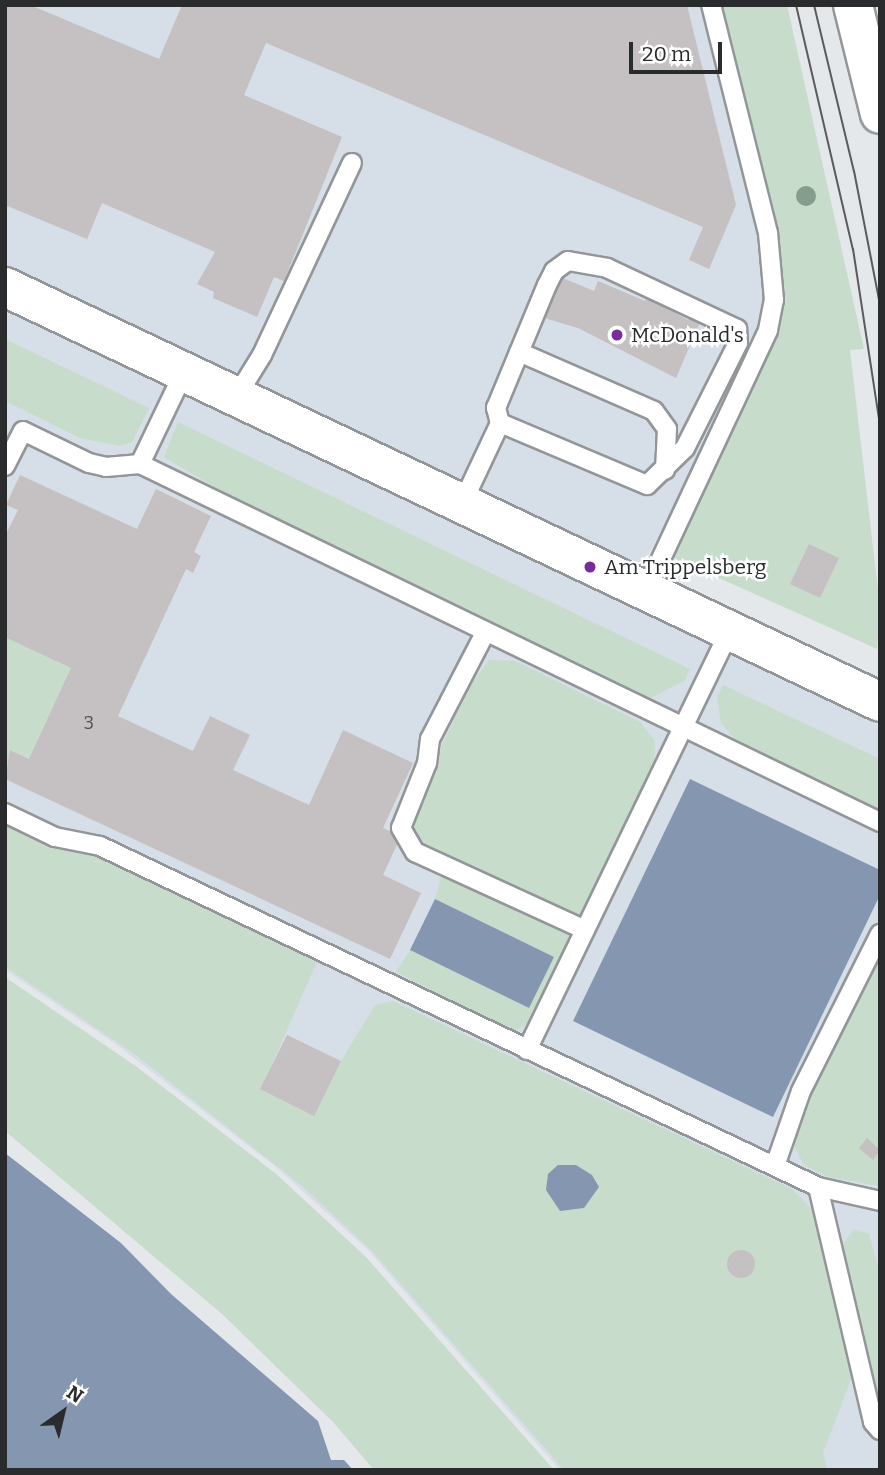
<!DOCTYPE html>
<style>
body{margin:0}
#map{position:relative;width:885px;height:1475px;overflow:hidden;background:#e5e8eb;font-family:Bitter,serif}
div>[style]{position:absolute}
[style*='--x']{left:calc(var(--x)*1px);top:calc(var(--y)*1px);width:calc(var(--w)*1px);rotate:calc(var(--a)*1deg)}
.built>*{inset:0;background:#d6dee7}
.green>*{inset:0;background:#c7dccb}
.water>*{inset:0;background:#8597b0}
.building>*{inset:0;background:#c5c0c1}
.round{border-radius:50%}
.roads{filter:drop-shadow(2px 0 #939699) drop-shadow(-2px 0 #939699) drop-shadow(0 2px #939699) drop-shadow(0 -2px #939699)}
.service>*{height:18px;margin:-9px;padding:0 9px;transform-origin:9px;border-radius:9px;background:#fff}
.tertiary>*{height:38px;margin:-19px;padding:0 19px;transform-origin:19px;border-radius:19px;background:#fff}
.secondary>*{height:38px;margin:-19px;padding:0 19px;transform-origin:19px;border-radius:19px;background:#fff}
.tram>*{height:2px;margin:-1px;padding:0 1px;transform-origin:1px;border-radius:1px;background:#5a5b5d}
.trees>*{width:20px;height:20px;margin:-10px;border-radius:50%;background:#849d8c}
.dots>*{width:19px;height:19px;translate:-50% -50%;box-sizing:border-box;border:4px solid #fff;border-radius:50%}
span{translate:-50% -50%;white-space:nowrap;text-align:center;line-height:1.15;-webkit-text-stroke:5px #fff;paint-order:stroke}
.number-label{font-size:18px;color:#515051}
.number-label span{-webkit-text-stroke-width:0}
.poi-label{font-size:21px;color:#2a2b2c}
.left{translate:0 -50%;text-align:left}
.frame{position:absolute;inset:0;border:7px solid #2a2b2c;pointer-events:none}
.north{position:absolute;left:28px;top:1377px;width:70px;height:70px;-webkit-text-stroke:5px #fff;paint-order:stroke;rotate:34deg;font-size:19px;font-weight:700;line-height:28px;text-align:center;color:#2a2b2c}
.north::after{content:'';display:block;margin:auto;width:24px;height:32px;background:#2a2b2c;clip-path:polygon(50% 0,100% 100%,50% 72%,0 100%)}
.scale{position:absolute;left:629px;top:42px;width:93px;height:32px;box-sizing:border-box;border:4px solid #2a2b2c;border-top:0;padding-left:9px;font-size:21px;line-height:24px;white-space:nowrap;color:#2a2b2c;-webkit-text-stroke:5px #fff;paint-order:stroke}
</style>
<div id="map">
<div class="built">
<i style="clip-path:polygon(5px 5px,701px 5px,770px 280px,766px 332px,642px 567px,5px 270px)"></i>
<i style="clip-path:polygon(5px 302px,867px 716px,880px 728px,880px 1470px,560px 1470px,368px 1250px,276px 1167px,113px 1042px,5px 970px)"></i>
</div>
<div class="green">
<i style="clip-path:polygon(714px 5px,787px 5px,864px 349px,850px 350px,880px 607px,877px 649px,668px 555px,781px 287px)"></i>
<i style="clip-path:polygon(5px 339px,149px 408px,132px 442px,120px 446px,80px 438px,5px 401px)"></i>
<i style="clip-path:polygon(178px 422px,690px 669px,685px 680px,651px 698px,632px 695px,243px 504px,164px 457px)"></i>
<i style="clip-path:polygon(5px 635px,74px 668px,30px 759px,13px 751px,5px 768px)"></i>
<i style="clip-path:polygon(489px 660px,515px 661px,640px 722px,655px 741px,654px 767px,580px 922px,420px 848px,408px 818px,470px 686px)"></i>
<i style="clip-path:polygon(723px 685px,880px 759px,880px 809px,844px 798px,741px 747px,721px 723px,717px 697px)"></i>
<i style="clip-path:polygon(5px 816px,104px 853px,319px 957px,261px 1089px,341px 1061px,375px 1005px,393px 1001px,792px 1189px,816px 1213px,856px 1366px,823px 1453px,827px 1470px,564px 1470px,371px 1250px,302px 1186px,133px 1053px,5px 967px)"></i>
<i style="clip-path:polygon(444px 868px,574px 930px,530px 1023px,513px 1031px,396px 972px,410px 950px,529px 1008px,554px 957px,435px 899px)"></i>
<i style="clip-path:polygon(880px 948px,880px 1186px,828px 1177px,804px 1165px,794px 1146px,805px 1092px)"></i>
<i style="clip-path:polygon(5px 977px,137px 1067px,275px 1173px,366px 1257px,554px 1470px,374px 1470px,333px 1422px,222px 1314px,5px 1131px)"></i>
<i style="clip-path:polygon(854px 1229px,869px 1234px,880px 1274px,880px 1407px,843px 1244px)"></i>
</div>
<div class="water">
<i style="clip-path:polygon(690px 779px,880px 870px,880px 895px,773px 1117px,573px 1021px)"></i>
<i style="clip-path:polygon(435px 899px,554px 957px,529px 1008px,410px 950px)"></i>
<i style="clip-path:polygon(5px 1153px,121px 1243px,171px 1294px,318px 1421px,331px 1460px,344px 1460px,353px 1470px,5px 1470px)"></i>
<i style="clip-path:polygon(558px 1165px,576px 1165px,592px 1175px,599px 1187px,584px 1208px,560px 1211px,546px 1190px,548px 1174px)"></i>
</div>
<div class="building">
<i style="clip-path:polygon(5px 5px,30px 5px,159px 59px,182px 5px,687px 5px,736px 205px,709px 269px,689px 260px,703px 227px,266px 43px,244px 95px,342px 137px,284px 281px,274px 277px,257px 317px,213px 298px,214px 292px,197px 284px,215px 252px,102px 203px,87px 239px,5px 205px)"></i>
<i style="clip-path:polygon(558px 276px,594px 291px,598px 281px,645px 301px,647px 298px,688px 320px,690px 315px,701px 320px,676px 378px,578px 328px,541px 317px)"></i>
<i style="clip-path:polygon(20px 475px,137px 529px,156px 489px,211px 516px,194px 552px,201px 556px,193px 573px,186px 569px,118px 716px,193px 751px,210px 716px,250px 735px,233px 770px,309px 805px,343px 730px,413px 763px,383px 828px,401px 836px,383px 875px,421px 893px,390px 959px,5px 779px,10px 750px,29px 759px,71px 668px,5px 637px,5px 536px,18px 510px,6px 505px)"></i>
<i style="clip-path:polygon(809px 544px,839px 558px,820px 598px,790px 584px)"></i>
<i style="clip-path:polygon(287px 1035px,341px 1061px,314px 1116px,260px 1089px)"></i>
<i style="clip-path:polygon(867px 1138px,880px 1150px,873px 1160px,859px 1148px)"></i>
<i class="round" style="left:727px;top:1250px;width:28px;height:28px"></i>
</div>
<div class="roads">
<div class="service">
<i style="--x:519;--y:352;--w:147;--a:23.6"></i>
<i style="--x:654;--y:411;--w:22;--a:54"></i>
<i style="--x:667;--y:429;--w:41;--a:92.8"></i>
<i style="--x:236;--y:397;--w:49;--a:-58.2"></i>
<i style="--x:262;--y:355;--w:212;--a:-64.9"></i>
<i style="--x:140;--y:464;--w:102;--a:-64.4"></i>
<i style="--x:5;--y:466;--w:39;--a:-63"></i>
<i style="--x:23;--y:431;--w:73;--a:25.9"></i>
<i style="--x:89;--y:463;--w:17;--a:13"></i>
<i style="--x:106;--y:467;--w:34;--a:-5"></i>
<i style="--x:140;--y:464;--w:822;--a:25.82"></i>
<i style="--x:461;--y:506;--w:92;--a:-64.8"></i>
<i style="--x:500;--y:423;--w:16;--a:-105"></i>
<i style="--x:496;--y:408;--w:133;--a:-67.5"></i>
<i style="--x:547;--y:285;--w:16;--a:-63"></i>
<i style="--x:554;--y:271;--w:17;--a:-36"></i>
<i style="--x:568;--y:261;--w:40;--a:10"></i>
<i style="--x:607;--y:268;--w:144;--a:25.1"></i>
<i style="--x:737;--y:329;--w:14;--a:86"></i>
<i style="--x:738;--y:343;--w:118;--a:116.8"></i>
<i style="--x:685;--y:448;--w:53;--a:135.8"></i>
<i style="--x:647;--y:485;--w:160;--a:-157.1"></i>
<i style="--x:645;--y:593;--w:290;--a:-64.9"></i>
<i style="--x:768;--y:330;--w:31;--a:-79"></i>
<i style="--x:774;--y:300;--w:67;--a:-95.1"></i>
<i style="--x:768;--y:233;--w:235;--a:-104"></i>
<i style="--x:484;--y:635;--w:117;--a:117.4"></i>
<i style="--x:430;--y:739;--w:24;--a:97"></i>
<i style="--x:427;--y:763;--w:70;--a:111.8"></i>
<i style="--x:401;--y:828;--w:28;--a:60"></i>
<i style="--x:415;--y:852;--w:187;--a:24.6"></i>
<i style="--x:5;--y:813;--w:55;--a:25.6"></i>
<i style="--x:55;--y:837;--w:46;--a:11.3"></i>
<i style="--x:100;--y:846;--w:795;--a:25.4"></i>
<i style="--x:818;--y:1187;--w:64;--a:12.7"></i>
<i style="--x:527;--y:1050;--w:463;--a:-64.2"></i>
<i style="--x:775;--y:1166;--w:79;--a:-70.9"></i>
<i style="--x:801;--y:1091;--w:176;--a:-63.3"></i>
<i style="--x:818;--y:1187;--w:241;--a:76.8"></i>
<i style="--x:873;--y:1422;--w:11;--a:49"></i>
</div>
<div class="tertiary">
<i style="--x:5;--y:287;--w:968;--a:25.37"></i>
</div>
<div class="secondary">
<i style="--x:853;--y:5;--w:112;--a:76.1"></i>
</div>
</div>
<div class="tram">
<i style="--x:796;--y:5;--w:251;--a:76.9"></i>
<i style="--x:853;--y:249;--w:179;--a:81.3"></i>
<i style="--x:814;--y:5;--w:171;--a:76.5"></i>
<i style="--x:854;--y:171;--w:136;--a:79"></i>
</div>
<div class="trees">
<i style="left:806px;top:196px"></i>
</div>
<div class="dots">
<i style="left:617px;top:335px;background:#772b9d"></i>
<i style="left:590px;top:567px;background:#772b9d"></i>
</div>
<div class="number-label">
<span style="left:89px;top:723px">3</span>
</div>
<div class="poi-label">
<span class="left" style="left:631px;top:335px">McDonald's</span>
<span class="left" style="left:604px;top:567px">Am Trippelsberg</span>
</div>
<div class="frame"></div>
<div class="north">N</div>
<div class="scale">20 m</div>
</div>
